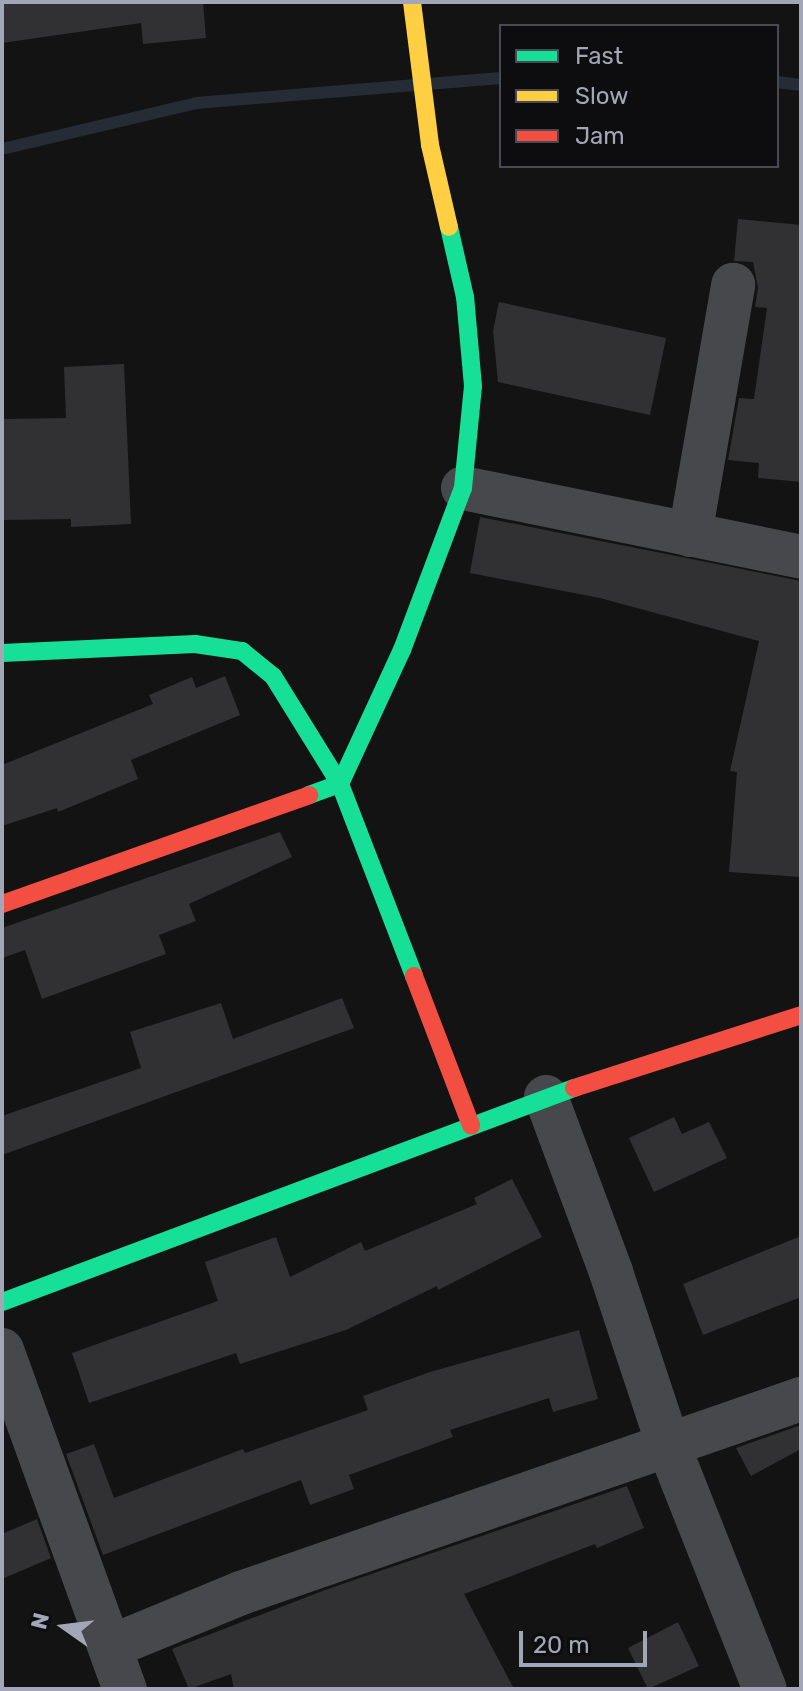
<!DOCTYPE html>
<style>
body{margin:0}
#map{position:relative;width:803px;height:1691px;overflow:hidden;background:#131313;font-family:Rubik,sans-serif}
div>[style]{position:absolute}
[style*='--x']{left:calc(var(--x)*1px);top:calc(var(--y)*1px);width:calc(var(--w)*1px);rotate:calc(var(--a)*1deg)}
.stream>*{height:12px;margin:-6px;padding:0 6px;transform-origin:6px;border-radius:6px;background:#252c35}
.building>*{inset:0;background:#313133}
.street>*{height:44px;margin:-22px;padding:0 22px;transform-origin:22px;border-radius:22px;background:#46484c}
.fast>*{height:18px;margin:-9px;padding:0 9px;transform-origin:9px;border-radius:9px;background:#16e098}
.slow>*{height:18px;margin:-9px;padding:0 9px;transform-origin:9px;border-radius:9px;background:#ffcf43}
.jam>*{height:18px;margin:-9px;padding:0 9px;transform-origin:9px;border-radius:9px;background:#f24e42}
span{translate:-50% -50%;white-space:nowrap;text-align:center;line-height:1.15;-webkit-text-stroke:6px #0d0d0f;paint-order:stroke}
.frame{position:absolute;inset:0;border:4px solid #a2a6b6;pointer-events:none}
.legend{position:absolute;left:499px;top:24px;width:280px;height:144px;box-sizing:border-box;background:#0d0d0f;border:2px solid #494a52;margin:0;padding:10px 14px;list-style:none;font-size:24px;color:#a2a6b6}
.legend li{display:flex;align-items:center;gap:16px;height:40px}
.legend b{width:40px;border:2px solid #494a52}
.north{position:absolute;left:24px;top:1587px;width:80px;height:80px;-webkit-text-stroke:6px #0d0d0f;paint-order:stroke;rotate:284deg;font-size:22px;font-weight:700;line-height:32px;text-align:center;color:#a2a6b6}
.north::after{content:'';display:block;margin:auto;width:28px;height:36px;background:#a2a6b6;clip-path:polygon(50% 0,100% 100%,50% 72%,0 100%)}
.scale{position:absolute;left:519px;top:1631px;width:128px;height:36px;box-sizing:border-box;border:4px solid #a2a6b6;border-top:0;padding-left:10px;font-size:24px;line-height:28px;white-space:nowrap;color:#a2a6b6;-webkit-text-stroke:6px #0d0d0f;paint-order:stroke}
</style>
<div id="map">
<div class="stream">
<i style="--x:777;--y:82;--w:24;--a:7"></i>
<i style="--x:2;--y:149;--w:199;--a:-13.3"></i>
<i style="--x:196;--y:103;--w:306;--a:-4.7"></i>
</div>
<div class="building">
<i style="clip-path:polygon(2px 2px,203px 2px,206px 38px,143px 44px,141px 23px,2px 43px)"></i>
<i style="clip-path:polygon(738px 219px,801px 225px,801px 482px,758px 478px,759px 463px,728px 460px,739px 398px,754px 399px,767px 308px,755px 307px,758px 288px,753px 262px,734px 261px)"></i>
<i style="clip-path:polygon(499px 302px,666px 338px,650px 415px,498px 382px,493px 331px)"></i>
<i style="clip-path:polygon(124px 364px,131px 524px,71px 527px,71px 519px,2px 520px,2px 419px,66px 418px,64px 367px)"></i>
<i style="clip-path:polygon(480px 517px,801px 581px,801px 877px,729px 872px,737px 772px,730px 771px,759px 641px,600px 598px,470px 573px)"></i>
<i style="clip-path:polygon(225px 676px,240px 715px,131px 760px,138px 779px,58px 812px,57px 808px,2px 826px,2px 765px,153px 704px,149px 695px,192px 677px,196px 688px)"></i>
<i style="clip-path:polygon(280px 832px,292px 857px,189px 904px,196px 921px,159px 935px,166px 954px,42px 999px,25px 950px,2px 958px,2px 928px)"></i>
<i style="clip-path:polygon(342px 998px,354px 1028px,2px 1155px,2px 1116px,141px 1068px,130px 1032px,221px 1003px,233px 1039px)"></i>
<i style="clip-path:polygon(674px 1117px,682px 1134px,709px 1122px,727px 1158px,654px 1192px,629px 1138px)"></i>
<i style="clip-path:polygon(512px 1179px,542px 1237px,438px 1290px,437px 1286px,346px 1330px,240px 1364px,236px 1353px,89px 1403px,72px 1353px,218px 1301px,205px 1262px,276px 1237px,290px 1277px,361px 1242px,365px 1251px,477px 1204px,474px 1198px)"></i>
<i style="clip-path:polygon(801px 1236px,801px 1297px,703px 1335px,683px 1284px)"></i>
<i style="clip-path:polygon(579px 1330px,598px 1399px,553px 1412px,549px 1398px,450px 1430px,453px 1437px,349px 1475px,354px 1489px,310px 1505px,301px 1480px,103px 1555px,66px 1454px,94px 1444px,114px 1498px,243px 1449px,245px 1453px,368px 1410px,363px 1396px,430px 1372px)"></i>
<i style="clip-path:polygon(801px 1425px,801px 1449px,751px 1476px,736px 1448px)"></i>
<i style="clip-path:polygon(627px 1486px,644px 1528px,597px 1548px,595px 1544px,464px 1594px,514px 1689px,234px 1689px,231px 1674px,189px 1689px,172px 1649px,325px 1590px)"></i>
<i style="clip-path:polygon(37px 1519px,51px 1558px,2px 1579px,2px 1534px)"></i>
<i style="clip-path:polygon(678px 1622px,699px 1666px,648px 1689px,628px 1648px)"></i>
</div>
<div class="street">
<i style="--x:463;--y:488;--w:345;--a:11.5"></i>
<i style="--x:690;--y:535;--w:254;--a:-80.2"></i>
<i style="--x:546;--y:1097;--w:187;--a:69.6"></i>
<i style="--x:611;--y:1272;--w:184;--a:71.7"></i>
<i style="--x:669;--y:1447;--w:260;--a:68.4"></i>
<i style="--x:2;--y:1350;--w:361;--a:70.1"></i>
<i style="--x:110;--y:1647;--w:142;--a:-22.4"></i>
<i style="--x:241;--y:1593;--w:593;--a:-19.11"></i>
</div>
<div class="fast">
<i style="--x:2;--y:653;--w:193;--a:-2.7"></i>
<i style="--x:195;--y:644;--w:48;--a:8.5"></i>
<i style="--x:242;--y:651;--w:40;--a:39"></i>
<i style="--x:273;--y:676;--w:127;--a:58.2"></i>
<i style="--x:340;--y:784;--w:206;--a:68.9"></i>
<i style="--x:309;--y:795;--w:33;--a:-20"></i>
<i style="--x:340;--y:784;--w:148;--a:-65.2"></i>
<i style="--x:402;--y:650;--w:173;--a:-69.4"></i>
<i style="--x:463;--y:488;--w:102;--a:-84.4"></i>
<i style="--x:473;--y:386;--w:89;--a:-95.1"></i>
<i style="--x:465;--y:297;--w:72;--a:-102.9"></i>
<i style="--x:2;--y:1302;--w:611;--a:-20.51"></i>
</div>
<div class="slow">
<i style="--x:412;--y:2;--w:144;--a:82.8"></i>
<i style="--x:430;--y:145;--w:84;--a:77"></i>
</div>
<div class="jam">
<i style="--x:2;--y:904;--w:326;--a:-19.5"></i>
<i style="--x:414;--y:976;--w:160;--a:69.1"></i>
<i style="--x:574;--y:1088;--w:238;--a:-17.8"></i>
</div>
<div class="frame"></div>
<ul class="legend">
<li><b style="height:10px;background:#16e098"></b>Fast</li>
<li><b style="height:10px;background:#ffcf43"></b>Slow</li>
<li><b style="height:10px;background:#f24e42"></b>Jam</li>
</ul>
<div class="north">N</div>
<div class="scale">20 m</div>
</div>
